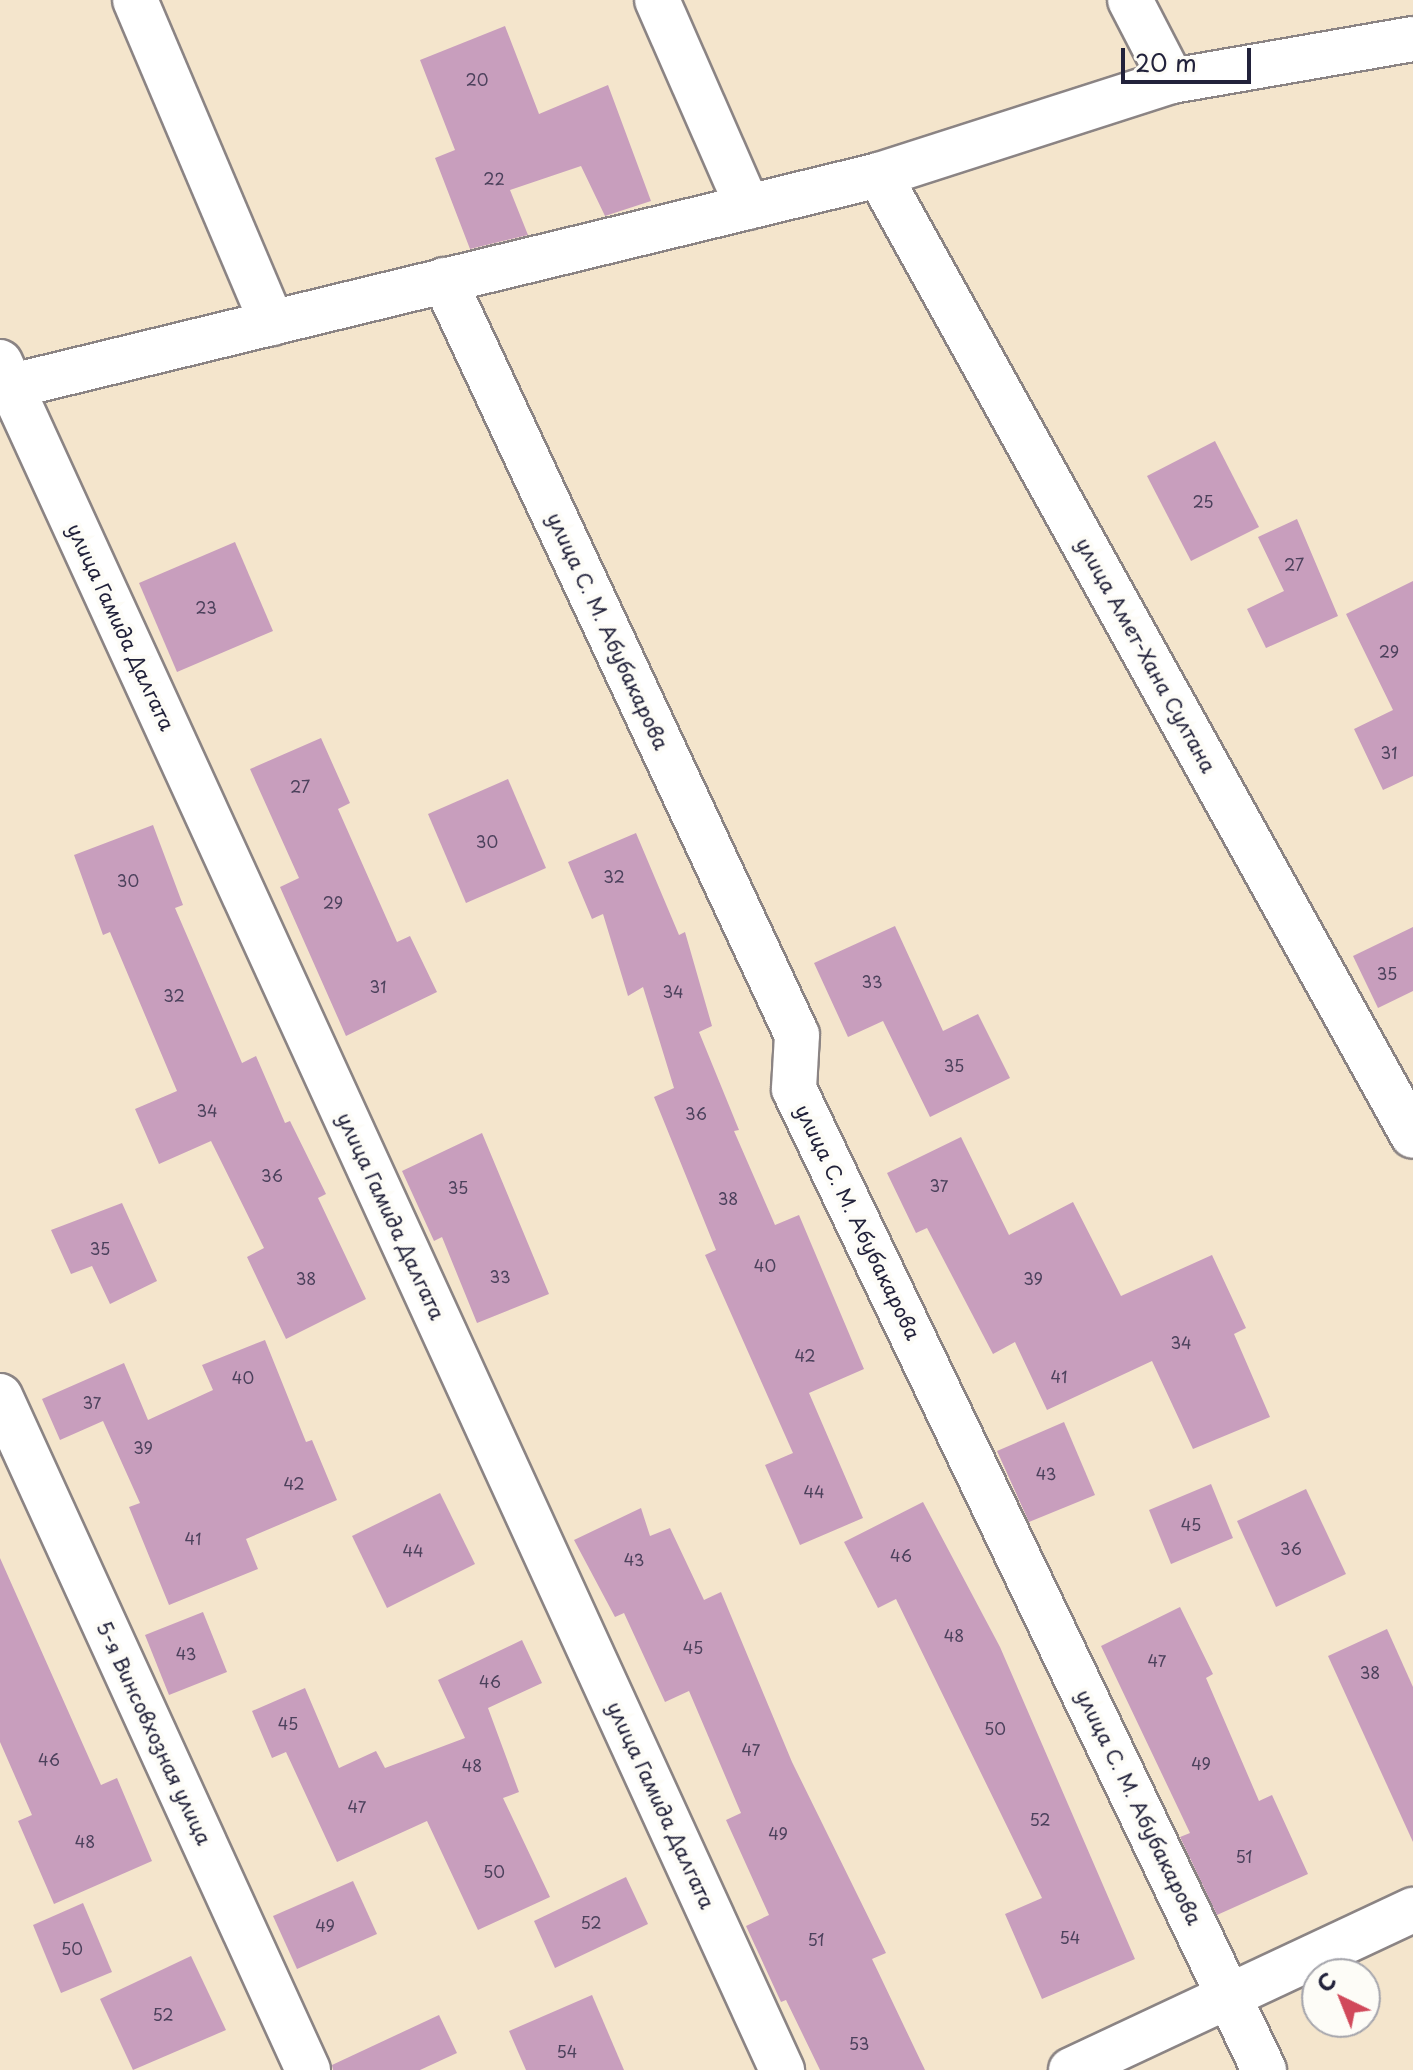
<!DOCTYPE html>
<meta charset="utf-8">
<style>
body{margin:0}
#map{position:relative;width:1413px;height:2070px;overflow:hidden;background:#f4e5cc;font-family:"Playpen Sans",sans-serif}
div>[style]{position:absolute}
[style*='--x']{left:calc(var(--x)*1px);top:calc(var(--y)*1px);width:calc(var(--w)*1px);rotate:calc(var(--a)*1deg)}
.building>*{inset:0;background:#c89ebd}
.roads{filter:drop-shadow(2px 0 #8b8484) drop-shadow(-2px 0 #8b8484) drop-shadow(0 2px #8b8484) drop-shadow(0 -2px #8b8484)}
.minor>*{height:44px;margin:-22px;padding:0 22px;transform-origin:22px;border-radius:22px;background:#fff}
span{translate:-50% -50%;white-space:nowrap;text-align:center;line-height:1.15;-webkit-text-stroke:8px #fdfcf7;paint-order:stroke}
.number-label{font-size:16px;color:#4c415c}
.number-label span{-webkit-text-stroke-width:0}
.street-label{font-size:20px;color:#22223b}
.north{position:absolute;left:1301px;top:1958px;width:80px;height:80px;box-sizing:border-box;background:#fdfcf7;border:2px solid #a5a5ac;border-radius:50%;rotate:317deg;font-size:22px;font-weight:700;line-height:32px;text-align:center;color:#22223b}
.north::after{content:'';display:block;margin:auto;width:28px;height:36px;background:#d1495b;clip-path:polygon(50% 0,100% 100%,50% 72%,0 100%)}
.scale{position:absolute;left:1121px;top:48px;width:130px;height:36px;box-sizing:border-box;border:4px solid #22223b;border-top:0;padding-left:10px;font-size:24px;line-height:28px;white-space:nowrap;color:#22223b;-webkit-text-stroke:6px #fdfcf7;paint-order:stroke}
</style>
<div id="map">
<div class="building">
<i style="clip-path:polygon(505px 26px,539px 114px,608px 85px,651px 201px,605px 216px,581px 166px,510px 190px,528px 235px,470px 249px,435px 158px,455px 150px,420px 60px)"></i>
<i style="clip-path:polygon(1215px 441px,1259px 527px,1191px 561px,1147px 476px)"></i>
<i style="clip-path:polygon(1297px 519px,1338px 616px,1266px 648px,1247px 609px,1284px 591px,1258px 537px)"></i>
<i style="clip-path:polygon(235px 542px,273px 631px,177px 672px,139px 583px)"></i>
<i style="clip-path:polygon(1413px 581px,1413px 776px,1383px 790px,1354px 729px,1393px 710px,1346px 614px)"></i>
<i style="clip-path:polygon(321px 738px,350px 803px,338px 809px,397px 942px,410px 936px,437px 992px,346px 1036px,280px 887px,299px 878px,250px 769px)"></i>
<i style="clip-path:polygon(508px 779px,546px 868px,466px 903px,428px 814px)"></i>
<i style="clip-path:polygon(153px 825px,183px 905px,175px 908px,242px 1063px,256px 1056px,285px 1123px,290px 1121px,326px 1194px,318px 1198px,366px 1299px,286px 1339px,247px 1257px,264px 1248px,211px 1141px,159px 1164px,135px 1109px,177px 1091px,110px 932px,103px 935px,74px 855px)"></i>
<i style="clip-path:polygon(636px 833px,679px 935px,685px 932px,712px 1026px,699px 1032px,739px 1130px,734px 1131px,775px 1225px,799px 1215px,864px 1369px,809px 1393px,863px 1518px,800px 1545px,765px 1465px,793px 1453px,705px 1255px,716px 1250px,654px 1097px,674px 1088px,643px 987px,628px 996px,603px 914px,592px 919px,568px 862px)"></i>
<i style="clip-path:polygon(895px 926px,943px 1031px,978px 1014px,1010px 1078px,930px 1117px,883px 1021px,848px 1037px,814px 963px)"></i>
<i style="clip-path:polygon(1413px 927px,1413px 991px,1378px 1008px,1353px 956px)"></i>
<i style="clip-path:polygon(482px 1133px,549px 1294px,477px 1323px,442px 1237px,434px 1241px,402px 1171px)"></i>
<i style="clip-path:polygon(961px 1137px,1009px 1235px,1073px 1202px,1121px 1296px,1212px 1255px,1246px 1328px,1234px 1334px,1270px 1417px,1193px 1449px,1152px 1361px,1047px 1410px,1015px 1342px,993px 1354px,927px 1228px,916px 1233px,887px 1173px)"></i>
<i style="clip-path:polygon(122px 1203px,157px 1281px,110px 1304px,92px 1266px,71px 1274px,51px 1230px)"></i>
<i style="clip-path:polygon(265px 1340px,306px 1442px,312px 1440px,337px 1500px,246px 1539px,258px 1569px,169px 1605px,129px 1507px,140px 1503px,103px 1421px,60px 1440px,42px 1399px,124px 1363px,148px 1420px,213px 1390px,202px 1365px)"></i>
<i style="clip-path:polygon(1064px 1422px,1095px 1495px,1029px 1522px,997px 1451px)"></i>
<i style="clip-path:polygon(1211px 1484px,1233px 1538px,1171px 1564px,1149px 1510px)"></i>
<i style="clip-path:polygon(1306px 1489px,1346px 1574px,1276px 1607px,1237px 1521px)"></i>
<i style="clip-path:polygon(440px 1493px,475px 1564px,387px 1608px,352px 1536px)"></i>
<i style="clip-path:polygon(923px 1502px,1000px 1647px,1135px 1959px,1042px 1999px,1005px 1914px,1042px 1898px,896px 1599px,878px 1608px,844px 1542px)"></i>
<i style="clip-path:polygon(641px 1508px,650px 1536px,670px 1528px,704px 1600px,721px 1592px,792px 1762px,886px 1953px,872px 1959px,925px 2070px,820px 2070px,786px 2000px,781px 2002px,746px 1926px,769px 1915px,726px 1820px,741px 1813px,689px 1691px,665px 1702px,624px 1613px,615px 1617px,574px 1540px)"></i>
<i style="clip-path:polygon(0 1558px,101px 1785px,117px 1778px,152px 1861px,54px 1904px,18px 1821px,32px 1815px,0 1742px)"></i>
<i style="clip-path:polygon(1180px 1607px,1213px 1674px,1206px 1678px,1259px 1801px,1272px 1795px,1308px 1874px,1217px 1915px,1180px 1837px,1190px 1833px,1101px 1646px)"></i>
<i style="clip-path:polygon(203px 1612px,227px 1672px,169px 1695px,145px 1635px)"></i>
<i style="clip-path:polygon(1387px 1629px,1413px 1687px,1413px 1842px,1328px 1656px)"></i>
<i style="clip-path:polygon(522px 1640px,542px 1683px,488px 1708px,519px 1792px,503px 1798px,550px 1897px,478px 1930px,427px 1821px,337px 1862px,286px 1752px,272px 1758px,252px 1711px,305px 1688px,339px 1768px,376px 1751px,385px 1768px,465px 1738px,438px 1680px)"></i>
<i style="clip-path:polygon(626px 1877px,648px 1924px,555px 1968px,534px 1921px)"></i>
<i style="clip-path:polygon(353px 1881px,377px 1934px,297px 1969px,273px 1916px)"></i>
<i style="clip-path:polygon(83px 1903px,112px 1972px,61px 1993px,33px 1925px)"></i>
<i style="clip-path:polygon(191px 1956px,226px 2030px,133px 2070px,100px 1999px)"></i>
<i style="clip-path:polygon(592px 1995px,624px 2070px,526px 2070px,509px 2031px)"></i>
<i style="clip-path:polygon(439px 2015px,457px 2053px,420px 2070px,333px 2070px,332px 2065px)"></i>
</div>
<div class="roads">
<div class="minor">
<i style="--x:135;--y:0;--w:351;--a:67"></i>
<i style="--x:657;--y:0;--w:226;--a:66.3"></i>
<i style="--x:1130;--y:0;--w:91;--a:62.6"></i>
<i style="--x:879;--y:175;--w:1099;--a:60.94"></i>
<i style="--x:444;--y:280;--w:833;--a:64.94"></i>
<i style="--x:797;--y:1035;--w:54;--a:93.2"></i>
<i style="--x:794;--y:1089;--w:1088;--a:64.4"></i>
<i style="--x:0;--y:362;--w:1879;--a:65.4"></i>
<i style="--x:0;--y:389;--w:905;--a:-13.68"></i>
<i style="--x:879;--y:175;--w:308;--a:-17.8"></i>
<i style="--x:1172;--y:81;--w:245;--a:-9.9"></i>
<i style="--x:0;--y:1396;--w:741;--a:65.44"></i>
<i style="--x:1071;--y:2070;--w:378;--a:-25.1"></i>
</div>
</div>
<div class="number-label">
<span style="left:477px;top:79px">20</span>
<span style="left:494px;top:178px">22</span>
<span style="left:1203px;top:501px">25</span>
<span style="left:1294px;top:564px">27</span>
<span style="left:206px;top:607px">23</span>
<span style="left:1389px;top:651px">29</span>
<span style="left:1389px;top:752px">31</span>
<span style="left:300px;top:786px">27</span>
<span style="left:487px;top:841px">30</span>
<span style="left:614px;top:876px">32</span>
<span style="left:128px;top:880px">30</span>
<span style="left:333px;top:902px">29</span>
<span style="left:1387px;top:973px">35</span>
<span style="left:872px;top:981px">33</span>
<span style="left:378px;top:986px">31</span>
<span style="left:673px;top:991px">34</span>
<span style="left:174px;top:995px">32</span>
<span style="left:954px;top:1065px">35</span>
<span style="left:207px;top:1110px">34</span>
<span style="left:696px;top:1113px">36</span>
<span style="left:272px;top:1175px">36</span>
<span style="left:939px;top:1185px">37</span>
<span style="left:458px;top:1187px">35</span>
<span style="left:728px;top:1198px">38</span>
<span style="left:100px;top:1248px">35</span>
<span style="left:765px;top:1265px">40</span>
<span style="left:500px;top:1276px">33</span>
<span style="left:306px;top:1278px">38</span>
<span style="left:1033px;top:1278px">39</span>
<span style="left:1181px;top:1342px">34</span>
<span style="left:805px;top:1355px">42</span>
<span style="left:1059px;top:1376px">41</span>
<span style="left:243px;top:1377px">40</span>
<span style="left:92px;top:1402px">37</span>
<span style="left:143px;top:1447px">39</span>
<span style="left:1046px;top:1473px">43</span>
<span style="left:294px;top:1483px">42</span>
<span style="left:814px;top:1491px">44</span>
<span style="left:1191px;top:1524px">45</span>
<span style="left:193px;top:1538px">41</span>
<span style="left:1291px;top:1548px">36</span>
<span style="left:413px;top:1550px">44</span>
<span style="left:901px;top:1555px">46</span>
<span style="left:634px;top:1559px">43</span>
<span style="left:954px;top:1635px">48</span>
<span style="left:693px;top:1647px">45</span>
<span style="left:186px;top:1653px">43</span>
<span style="left:1157px;top:1660px">47</span>
<span style="left:1370px;top:1672px">38</span>
<span style="left:490px;top:1681px">46</span>
<span style="left:288px;top:1723px">45</span>
<span style="left:995px;top:1728px">50</span>
<span style="left:751px;top:1749px">47</span>
<span style="left:49px;top:1759px">46</span>
<span style="left:1201px;top:1763px">49</span>
<span style="left:472px;top:1765px">48</span>
<span style="left:357px;top:1806px">47</span>
<span style="left:1040px;top:1819px">52</span>
<span style="left:778px;top:1833px">49</span>
<span style="left:85px;top:1841px">48</span>
<span style="left:1244px;top:1856px">51</span>
<span style="left:494px;top:1871px">50</span>
<span style="left:591px;top:1922px">52</span>
<span style="left:325px;top:1925px">49</span>
<span style="left:1070px;top:1937px">54</span>
<span style="left:816px;top:1939px">51</span>
<span style="left:72px;top:1948px">50</span>
<span style="left:163px;top:2014px">52</span>
<span style="left:859px;top:2043px">53</span>
<span style="left:567px;top:2051px">54</span>
</div>
<div class="street-label">
<span style="left:121px;top:627px;rotate:65deg">улица Гамида Далгата</span>
<span style="left:608px;top:631px;rotate:65deg">улица С. М. Абубакарова</span>
<span style="left:1146px;top:655px;rotate:61deg">улица Амет-Хана Султана</span>
<span style="left:391px;top:1216px;rotate:65deg">улица Гамида Далгата</span>
<span style="left:858px;top:1222px;rotate:64deg">улица С. М. Абубакарова</span>
<span style="left:154px;top:1733px;rotate:65deg">5-я Винсовхозная улица</span>
<span style="left:661px;top:1805px;rotate:65deg">улица Гамида Далгата</span>
<span style="left:1139px;top:1807px;rotate:64deg">улица С. М. Абубакарова</span>
</div>
<div class="north">С</div>
<div class="scale">20 m</div>
</div>
